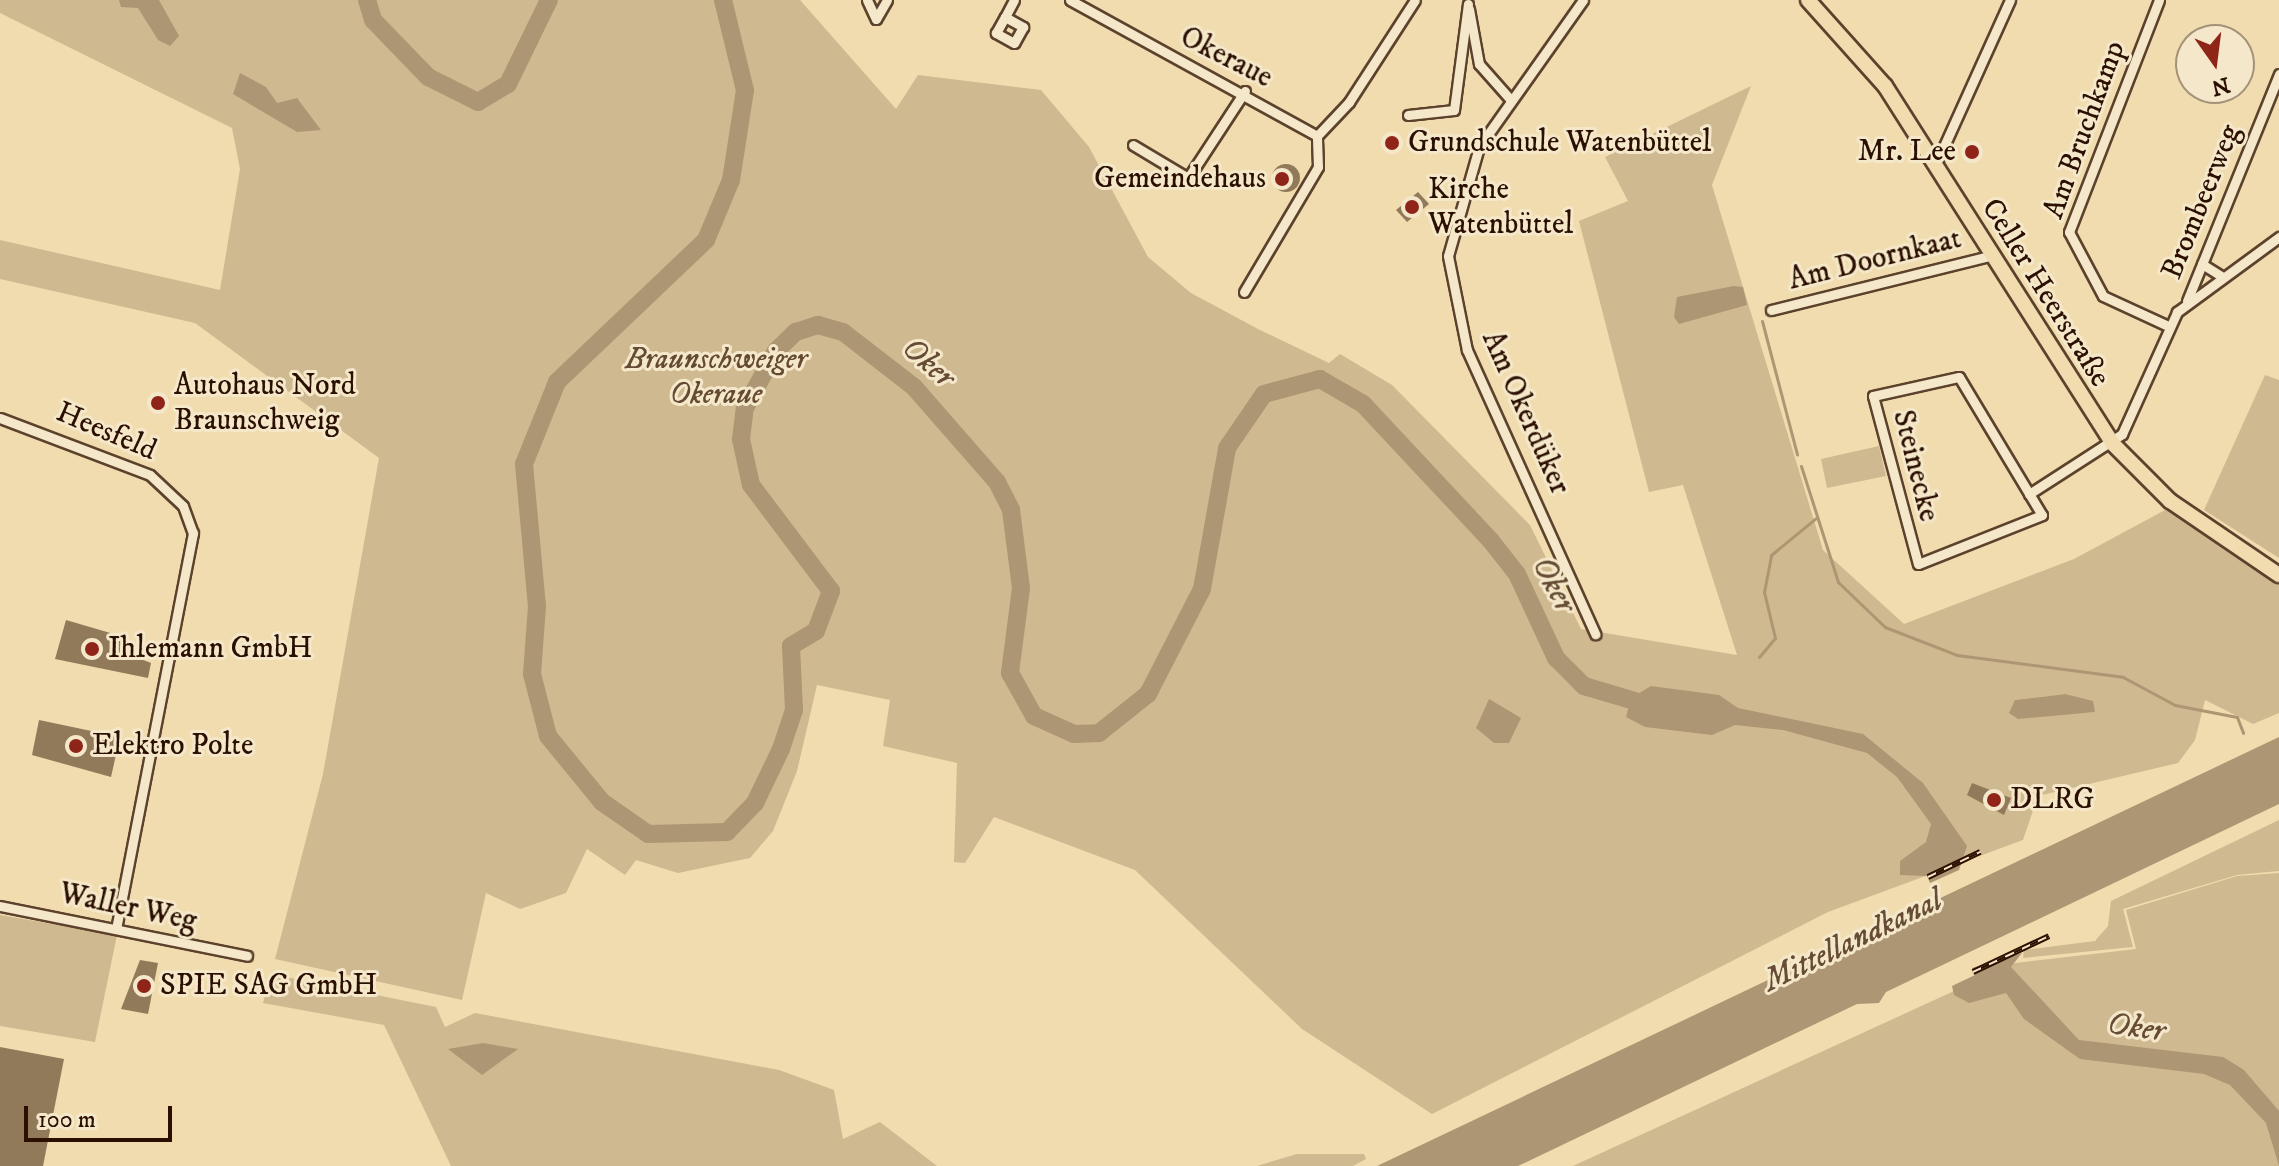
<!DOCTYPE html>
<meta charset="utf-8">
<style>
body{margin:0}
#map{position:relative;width:2279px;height:1166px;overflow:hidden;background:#f0dcae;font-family:"IM FELL DW Pica",serif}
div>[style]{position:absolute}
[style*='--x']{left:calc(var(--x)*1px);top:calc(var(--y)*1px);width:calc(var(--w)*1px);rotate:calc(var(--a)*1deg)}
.green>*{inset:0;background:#cfb990}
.water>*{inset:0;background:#ad9673}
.stream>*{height:3px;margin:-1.5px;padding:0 1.5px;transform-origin:1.5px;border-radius:1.5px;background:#ad9673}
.river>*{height:18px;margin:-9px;padding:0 9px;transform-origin:9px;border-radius:9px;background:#ad9673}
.building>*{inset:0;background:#917a5a}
.round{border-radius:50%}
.roads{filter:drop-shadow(2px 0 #5c422c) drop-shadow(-2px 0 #5c422c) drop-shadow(0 2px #5c422c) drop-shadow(0 -2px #5c422c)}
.minor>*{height:9px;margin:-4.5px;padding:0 4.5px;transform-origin:4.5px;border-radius:4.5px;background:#f5e8ca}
.primary>*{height:14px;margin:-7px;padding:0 7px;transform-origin:7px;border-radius:7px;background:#f0dcae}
.rail>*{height:6px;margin-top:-3px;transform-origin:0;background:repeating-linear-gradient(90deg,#f5e8ca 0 9px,#2b0f00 0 18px);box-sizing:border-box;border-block:2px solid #2b0f00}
.dots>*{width:22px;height:22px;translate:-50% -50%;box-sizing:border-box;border:4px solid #f5e8ca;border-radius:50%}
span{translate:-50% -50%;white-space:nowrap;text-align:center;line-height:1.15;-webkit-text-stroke:6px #f5e8ca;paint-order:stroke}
.street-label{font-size:30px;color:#2b0f00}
.poi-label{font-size:30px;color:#2b0f00}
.left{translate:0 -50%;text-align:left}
.right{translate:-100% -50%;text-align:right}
.park-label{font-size:30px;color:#644a32;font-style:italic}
.water-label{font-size:32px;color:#664c34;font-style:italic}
.north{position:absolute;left:2175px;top:24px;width:80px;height:80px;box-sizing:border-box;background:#f5e8ca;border:2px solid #a49179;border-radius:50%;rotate:166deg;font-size:22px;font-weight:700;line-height:32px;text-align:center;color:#2b0f00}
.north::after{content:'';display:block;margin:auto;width:28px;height:36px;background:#8f2418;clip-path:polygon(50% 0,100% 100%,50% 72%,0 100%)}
.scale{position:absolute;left:24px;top:1106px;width:148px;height:36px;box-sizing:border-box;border:4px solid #2b0f00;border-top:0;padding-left:10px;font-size:24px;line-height:28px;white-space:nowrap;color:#2b0f00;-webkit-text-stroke:6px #f5e8ca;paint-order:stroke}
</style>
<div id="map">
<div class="green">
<i style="clip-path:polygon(evenodd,0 0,800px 0,896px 109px,918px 75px,1041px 90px,1089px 147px,1148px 257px,1191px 293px,1258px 329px,1329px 363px,1340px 354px,1392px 385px,1530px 525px,1581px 629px,1737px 655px,1683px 485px,1649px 492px,1579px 221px,1628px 201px,1605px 157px,1751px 86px,1712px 185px,1823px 550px,1904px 624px,2074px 559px,2167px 509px,2279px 582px,2279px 713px,2253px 724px,2205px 700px,2195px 740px,2178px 763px,2038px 796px,2023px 840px,1828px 912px,1432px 1114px,1302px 1029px,1135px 870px,994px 817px,965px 863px,954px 862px,957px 763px,883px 746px,890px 700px,817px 685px,797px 771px,773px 831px,750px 858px,678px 873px,636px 860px,625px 875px,587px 849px,566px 893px,520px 909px,486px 893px,462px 1000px,275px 959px,323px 774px,379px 458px,195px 323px,0 279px,0 240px,220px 290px,240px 169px,232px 128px,0 13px,0 0,2065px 694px,2094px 712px,2061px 714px,2015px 700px,2065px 694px)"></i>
<i style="clip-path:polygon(2265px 375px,2279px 380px,2279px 558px,2204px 510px)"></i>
<i style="clip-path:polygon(1879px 446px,1886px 476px,1827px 488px,1821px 459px)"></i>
<i style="clip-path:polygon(2279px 820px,2279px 871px,2237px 875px,2123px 909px,2133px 947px,2023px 958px,2024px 950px,2095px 941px,2108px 926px,2111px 901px)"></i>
<i style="clip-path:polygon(2279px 873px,2279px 1166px,1573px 1166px,2015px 963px,2136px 949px,2126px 910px,2237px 876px)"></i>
<i style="clip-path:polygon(0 915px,117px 935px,95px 1042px,0 1026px)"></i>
<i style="clip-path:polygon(271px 974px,436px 1007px,445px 1027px,475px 1013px,779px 1070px,834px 1090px,843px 1139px,880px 1122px,937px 1166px,451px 1166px,384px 1025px,263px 1003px)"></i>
<i style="clip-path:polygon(1297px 1154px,1364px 1154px,1366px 1159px,1353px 1166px,1257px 1166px)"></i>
</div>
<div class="water">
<i style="clip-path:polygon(119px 0,159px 0,179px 36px,170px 46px,158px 40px,138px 8px,121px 7px)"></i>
<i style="clip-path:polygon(240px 73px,266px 87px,277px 103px,297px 98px,321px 130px,297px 132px,233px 94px)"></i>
<i style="clip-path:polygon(1734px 286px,1743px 287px,1747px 305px,1679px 324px,1674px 317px,1677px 297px)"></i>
<i style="clip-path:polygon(1651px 686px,1719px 695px,1738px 708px,1863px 734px,1923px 783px,1967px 846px,1959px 870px,1930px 883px,1927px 876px,1900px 875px,1900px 861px,1926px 842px,1931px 824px,1897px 777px,1867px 753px,1783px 730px,1735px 725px,1712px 735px,1645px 727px,1626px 717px,1631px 698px)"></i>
<i style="clip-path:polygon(2065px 694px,2093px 701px,2095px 712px,2018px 719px,2009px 713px,2015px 700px)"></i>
<i style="clip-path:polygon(1489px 699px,1521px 718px,1509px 743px,1494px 743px,1476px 728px)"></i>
<i style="clip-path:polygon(2279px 737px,2279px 804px,1886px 992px,1879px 1003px,1857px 1004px,1518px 1166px,1377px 1166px)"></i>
<i style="clip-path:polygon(2022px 953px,2011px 967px,2079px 1040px,2223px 1057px,2244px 1070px,2279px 1111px,2279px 1166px,2266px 1123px,2230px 1085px,2204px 1074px,2080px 1059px,2024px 1019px,2006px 993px,1969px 1003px,1954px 995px,1952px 986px,1975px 975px,1972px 968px)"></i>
<i style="clip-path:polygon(483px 1043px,518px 1049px,482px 1075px,448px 1049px)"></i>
</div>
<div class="stream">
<i style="--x:1762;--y:321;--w:138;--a:75.3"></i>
<i style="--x:1801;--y:466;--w:122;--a:72.3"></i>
<i style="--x:1838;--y:582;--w:65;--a:43.8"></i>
<i style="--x:1885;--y:627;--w:77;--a:21.3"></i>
<i style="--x:1957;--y:655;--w:167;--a:7.5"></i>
<i style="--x:2123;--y:677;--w:59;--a:28.3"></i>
<i style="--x:2175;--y:705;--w:63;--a:11"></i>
<i style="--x:2237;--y:717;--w:17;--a:69"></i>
<i style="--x:1759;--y:657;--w:25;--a:-50"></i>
<i style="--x:1775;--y:638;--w:47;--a:-103.4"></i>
<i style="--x:1764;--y:592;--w:38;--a:-79"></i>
<i style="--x:1771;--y:555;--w:58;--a:-39.4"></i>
</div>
<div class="river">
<i style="--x:367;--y:0;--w:21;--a:73"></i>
<i style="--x:373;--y:20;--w:79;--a:46"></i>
<i style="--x:428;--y:77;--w:56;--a:26.6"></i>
<i style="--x:478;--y:102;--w:35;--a:-31"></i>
<i style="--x:508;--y:84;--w:93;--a:-64"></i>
<i style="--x:723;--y:0;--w:93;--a:76.3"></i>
<i style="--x:745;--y:90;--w:91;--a:98.8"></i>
<i style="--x:731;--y:180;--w:65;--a:112.6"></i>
<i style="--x:706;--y:240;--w:206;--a:136.4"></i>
<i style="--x:557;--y:382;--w:88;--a:111.9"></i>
<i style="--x:524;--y:464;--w:143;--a:84.8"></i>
<i style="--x:537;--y:606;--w:68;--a:94.2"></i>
<i style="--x:532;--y:674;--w:64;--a:75.5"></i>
<i style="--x:548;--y:736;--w:85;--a:50.7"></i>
<i style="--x:602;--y:802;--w:56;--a:34.8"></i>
<i style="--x:648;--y:834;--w:79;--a:-1.5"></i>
<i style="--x:727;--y:832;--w:40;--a:-46"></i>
<i style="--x:755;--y:803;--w:60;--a:-64.3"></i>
<i style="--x:781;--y:749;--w:41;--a:-71.6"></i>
<i style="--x:794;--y:710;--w:64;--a:-92.7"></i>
<i style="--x:791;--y:646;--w:29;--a:-31"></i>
<i style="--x:816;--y:631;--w:43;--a:-69.4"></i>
<i style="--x:831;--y:591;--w:133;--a:-127"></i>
<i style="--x:751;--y:485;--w:47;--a:-102.3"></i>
<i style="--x:741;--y:439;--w:31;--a:-83"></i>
<i style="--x:745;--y:408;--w:65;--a:-61.5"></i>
<i style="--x:776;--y:351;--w:28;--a:-44"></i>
<i style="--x:796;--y:332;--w:23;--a:-18"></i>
<i style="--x:818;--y:325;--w:26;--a:16"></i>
<i style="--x:843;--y:332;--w:90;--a:37.8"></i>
<i style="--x:914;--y:387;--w:126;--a:48.9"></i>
<i style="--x:997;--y:482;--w:31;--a:63"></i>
<i style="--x:1011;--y:510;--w:79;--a:82.7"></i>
<i style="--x:1021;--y:588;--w:86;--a:97.4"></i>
<i style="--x:1010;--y:673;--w:49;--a:60.8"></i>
<i style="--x:1034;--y:716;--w:44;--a:24.2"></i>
<i style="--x:1074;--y:734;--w:25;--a:-2"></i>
<i style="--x:1099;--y:733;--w:63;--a:-38.5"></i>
<i style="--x:1148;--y:694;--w:118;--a:-62.8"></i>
<i style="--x:1202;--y:589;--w:143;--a:-79.9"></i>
<i style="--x:1227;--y:448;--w:65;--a:-55.6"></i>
<i style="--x:1264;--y:394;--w:58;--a:-15"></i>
<i style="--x:1320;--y:379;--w:50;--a:30.2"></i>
<i style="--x:1363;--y:404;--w:187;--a:46.9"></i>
<i style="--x:1491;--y:541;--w:42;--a:51.8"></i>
<i style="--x:1517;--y:574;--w:93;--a:65.1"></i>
<i style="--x:1556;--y:658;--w:40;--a:45"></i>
<i style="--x:1584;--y:686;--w:71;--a:16.4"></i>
</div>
<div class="building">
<i class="round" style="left:1272px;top:164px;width:28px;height:28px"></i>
<i style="clip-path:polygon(1418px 192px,1429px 204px,1407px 222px,1396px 210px)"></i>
<i style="clip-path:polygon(66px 620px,124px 637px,126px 653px,151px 663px,148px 678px,55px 659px)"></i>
<i style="clip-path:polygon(39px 720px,120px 737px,111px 777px,32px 755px)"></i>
<i style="clip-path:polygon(1972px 783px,2011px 798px,2004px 815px,1967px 795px)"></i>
<i style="clip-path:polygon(140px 960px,158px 963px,148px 1014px,121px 1009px)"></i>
<i style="clip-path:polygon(0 1047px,64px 1059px,43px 1166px,0 1166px)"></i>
</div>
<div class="roads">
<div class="minor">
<i style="--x:867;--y:0;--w:21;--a:65"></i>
<i style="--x:876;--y:19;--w:22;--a:-60"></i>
<i style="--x:1070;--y:0;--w:282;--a:28.8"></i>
<i style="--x:1583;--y:0;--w:180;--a:125.3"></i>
<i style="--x:1479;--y:147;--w:113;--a:105.9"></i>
<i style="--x:1448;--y:256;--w:96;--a:78.6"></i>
<i style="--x:1467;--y:350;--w:312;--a:65.7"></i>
<i style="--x:2159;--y:0;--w:249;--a:111.2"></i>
<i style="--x:2069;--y:232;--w:72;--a:62"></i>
<i style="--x:2103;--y:296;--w:69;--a:24.7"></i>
<i style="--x:1469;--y:9;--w:56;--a:79.7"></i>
<i style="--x:1479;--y:64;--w:48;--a:48.4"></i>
<i style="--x:1005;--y:17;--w:21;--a:29"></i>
<i style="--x:1023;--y:27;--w:18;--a:119"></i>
<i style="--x:1014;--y:43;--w:21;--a:-151"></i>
<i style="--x:996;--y:33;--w:18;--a:-61"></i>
<i style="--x:1005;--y:17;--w:19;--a:-62"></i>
<i style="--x:1408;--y:115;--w:46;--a:-6.2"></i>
<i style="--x:1454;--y:110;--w:107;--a:-82.5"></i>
<i style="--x:1133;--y:145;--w:64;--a:31"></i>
<i style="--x:1188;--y:178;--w:104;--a:-56.8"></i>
<i style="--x:1935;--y:166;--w:182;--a:-65.7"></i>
<i style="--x:2202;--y:264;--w:25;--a:32"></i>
<i style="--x:1244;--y:292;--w:145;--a:-59.4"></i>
<i style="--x:1318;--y:167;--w:31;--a:-92"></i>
<i style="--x:1317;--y:136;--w:47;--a:-46.7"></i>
<i style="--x:1349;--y:102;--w:121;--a:-57.1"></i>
<i style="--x:2187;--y:301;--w:245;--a:-67.9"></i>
<i style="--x:1771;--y:310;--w:225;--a:-13.9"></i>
<i style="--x:1959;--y:377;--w:161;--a:59"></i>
<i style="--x:2042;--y:515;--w:133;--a:158.4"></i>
<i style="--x:1918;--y:564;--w:174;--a:-105"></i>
<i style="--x:1873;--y:396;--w:88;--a:-12.5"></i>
<i style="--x:0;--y:418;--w:160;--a:20.8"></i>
<i style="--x:150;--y:475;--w:45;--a:43.2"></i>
<i style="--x:183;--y:506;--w:29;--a:70"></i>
<i style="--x:193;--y:533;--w:403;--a:101"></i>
<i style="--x:2029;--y:494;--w:111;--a:-32.8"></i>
<i style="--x:2122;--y:434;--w:134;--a:-65.7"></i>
<i style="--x:2177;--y:312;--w:127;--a:-36.3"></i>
<i style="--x:0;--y:906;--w:252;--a:11.4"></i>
</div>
<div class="primary">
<i style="--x:1808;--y:0;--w:115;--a:48.2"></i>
<i style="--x:1885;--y:86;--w:423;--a:57.5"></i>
<i style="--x:2112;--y:443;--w:82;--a:45"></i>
<i style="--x:2170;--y:501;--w:132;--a:34.2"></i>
</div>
</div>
<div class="rail">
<i style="--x:1928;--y:877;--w:58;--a:-25.7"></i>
<i style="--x:1973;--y:972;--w:84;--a:-25.3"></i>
</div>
<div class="dots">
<i style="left:1392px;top:143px;background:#8f2418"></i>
<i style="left:1972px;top:152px;background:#8f2418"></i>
<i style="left:1282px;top:179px;background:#8f2418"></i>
<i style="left:1412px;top:207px;background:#8f2418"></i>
<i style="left:158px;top:403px;background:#8f2418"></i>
<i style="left:92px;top:649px;background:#8f2418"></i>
<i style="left:76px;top:746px;background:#8f2418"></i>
<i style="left:1994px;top:800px;background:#8f2418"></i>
<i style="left:144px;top:986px;background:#8f2418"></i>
</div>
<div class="street-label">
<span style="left:1226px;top:58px;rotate:27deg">Okeraue</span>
<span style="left:2085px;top:130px;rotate:-70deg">Am Bruchkamp</span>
<span style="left:2202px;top:202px;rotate:-68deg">Brombeerweg</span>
<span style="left:1875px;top:260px;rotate:-14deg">Am Doornkaat</span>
<span style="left:2045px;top:293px;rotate:58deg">Celler Heerstraße</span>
<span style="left:1525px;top:413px;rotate:66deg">Am Okerdüker</span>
<span style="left:106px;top:432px;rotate:23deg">Heesfeld</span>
<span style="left:1915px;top:466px;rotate:76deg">Steinecke</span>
<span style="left:128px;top:908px;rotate:12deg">Waller Weg</span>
</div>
<div class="poi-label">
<span class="left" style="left:1408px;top:143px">Grundschule Watenbüttel</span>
<span class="right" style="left:1956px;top:152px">Mr. Lee</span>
<span class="right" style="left:1266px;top:179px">Gemeindehaus</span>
<span class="left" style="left:1428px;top:207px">Kirche<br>Watenbüttel</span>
<span class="left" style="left:174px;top:403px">Autohaus Nord<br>Braunschweig</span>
<span class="left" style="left:108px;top:649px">Ihlemann GmbH</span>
<span class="left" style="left:92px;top:746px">Elektro Polte</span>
<span class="left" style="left:2010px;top:800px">DLRG</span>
<span class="left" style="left:160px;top:986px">SPIE SAG GmbH</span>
</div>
<div class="park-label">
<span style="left:716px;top:377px">Braunschweiger<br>Okeraue</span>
</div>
<div class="water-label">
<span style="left:928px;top:363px;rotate:41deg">Oker</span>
<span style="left:1553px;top:585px;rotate:62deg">Oker</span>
<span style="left:1853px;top:941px;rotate:-26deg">Mittellandkanal</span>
<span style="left:2136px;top:1028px;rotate:8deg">Oker</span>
</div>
<div class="north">N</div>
<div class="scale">100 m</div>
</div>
